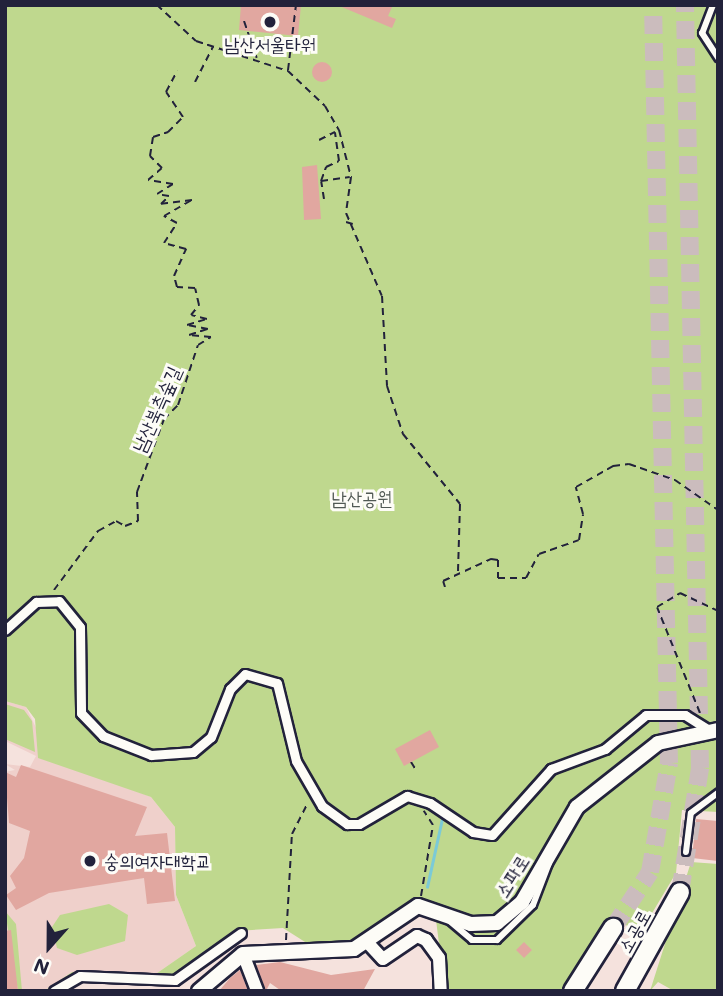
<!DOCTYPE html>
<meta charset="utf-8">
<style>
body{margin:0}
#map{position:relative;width:723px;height:996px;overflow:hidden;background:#f5e2dd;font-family:Mali,"Poor Story",sans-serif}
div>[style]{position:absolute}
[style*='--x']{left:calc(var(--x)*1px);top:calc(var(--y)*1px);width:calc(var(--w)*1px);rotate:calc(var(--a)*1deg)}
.built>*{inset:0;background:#efd0cb}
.green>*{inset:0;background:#bfd88e}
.stream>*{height:2.5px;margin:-1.25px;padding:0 1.25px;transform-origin:1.25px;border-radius:1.25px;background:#7bcad7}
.building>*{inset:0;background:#e1a7a0}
.round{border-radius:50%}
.primary-tunnel>*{height:18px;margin-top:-9px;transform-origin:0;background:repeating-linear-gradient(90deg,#cbbcbd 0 18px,transparent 0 27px)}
.path>*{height:2px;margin-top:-1px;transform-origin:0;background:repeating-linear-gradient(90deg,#22223b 0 7px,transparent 0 12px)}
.roads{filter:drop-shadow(2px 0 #22223b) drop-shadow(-2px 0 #22223b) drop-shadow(0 2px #22223b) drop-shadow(0 -2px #22223b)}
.service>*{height:6px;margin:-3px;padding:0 3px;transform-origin:3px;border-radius:3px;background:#fdfcf7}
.pedestrian>*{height:9px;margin:-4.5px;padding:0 4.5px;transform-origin:4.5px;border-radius:4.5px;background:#fdfcf7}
.minor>*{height:12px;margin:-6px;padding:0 6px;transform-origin:6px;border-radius:6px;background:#fdfcf7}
.tertiary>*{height:14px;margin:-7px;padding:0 7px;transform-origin:7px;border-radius:7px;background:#fdfcf7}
.primary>*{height:18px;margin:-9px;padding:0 9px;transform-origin:9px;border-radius:9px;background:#fdfcf7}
.dots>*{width:19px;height:19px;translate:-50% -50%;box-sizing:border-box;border:4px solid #fdfcf7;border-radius:50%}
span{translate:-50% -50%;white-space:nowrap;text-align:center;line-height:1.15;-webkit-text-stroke:6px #fdfcf7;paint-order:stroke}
.poi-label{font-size:19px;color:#22223b}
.left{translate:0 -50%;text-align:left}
.street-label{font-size:19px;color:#22223b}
.park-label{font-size:19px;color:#515954}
.frame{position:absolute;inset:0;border:7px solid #22223b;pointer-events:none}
.north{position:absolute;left:14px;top:912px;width:70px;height:70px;-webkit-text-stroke:5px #fdfcf7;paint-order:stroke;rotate:201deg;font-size:19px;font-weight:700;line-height:28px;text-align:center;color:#22223b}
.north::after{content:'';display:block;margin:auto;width:24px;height:32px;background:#22223b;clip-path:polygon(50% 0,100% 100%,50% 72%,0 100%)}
</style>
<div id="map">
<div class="built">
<i style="clip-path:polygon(5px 701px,26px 707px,39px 734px,114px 782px,151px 797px,175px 827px,176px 895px,196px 946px,150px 978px,72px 972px,44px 991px,5px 991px,5px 772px,15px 770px,5px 764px,30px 767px,36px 756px,5px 741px)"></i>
</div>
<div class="green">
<i style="clip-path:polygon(5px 5px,718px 5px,718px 812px,682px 810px,676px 873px,642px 930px,612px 921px,568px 991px,445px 991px,435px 912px,427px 904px,406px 911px,354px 949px,324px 954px,283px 928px,236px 931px,168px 979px,154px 981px,76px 974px,44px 991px,72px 972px,150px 978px,196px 946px,176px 895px,175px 827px,151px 797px,38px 758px,35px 719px,26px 707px,5px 701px)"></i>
<i style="clip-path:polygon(5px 704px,24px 710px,32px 721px,35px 752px,5px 739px)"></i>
<i style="clip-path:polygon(691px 862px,718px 864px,718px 991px,674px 991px,658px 982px,650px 991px)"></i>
<i style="clip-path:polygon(109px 904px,128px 915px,125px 941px,77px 955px,57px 948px,52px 927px,60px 915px)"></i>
<i style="clip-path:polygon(5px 911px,16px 924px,22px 991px,18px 991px)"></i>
</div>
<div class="stream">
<i style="--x:427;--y:887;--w:75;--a:-77.6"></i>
</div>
<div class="building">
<i style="clip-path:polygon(241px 5px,301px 5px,298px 36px,239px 30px)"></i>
<i style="clip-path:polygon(337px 5px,393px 5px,388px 16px,396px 19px,392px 28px)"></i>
<i class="round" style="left:312px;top:62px;width:20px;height:20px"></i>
<i style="clip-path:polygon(317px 165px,321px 219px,304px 220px,302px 167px)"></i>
<i style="clip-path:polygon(430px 730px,439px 747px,404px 766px,395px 749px)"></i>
<i style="clip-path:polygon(21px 765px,147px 807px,135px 836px,167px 833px,175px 901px,147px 904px,144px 878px,49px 893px,16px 910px,6px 895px,16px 888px,10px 876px,24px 858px,30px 831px,9px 823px,5px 772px,16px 777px)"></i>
<i style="clip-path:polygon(696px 819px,718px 821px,718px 861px,692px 858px)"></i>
<i style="clip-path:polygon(11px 930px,18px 991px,5px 991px,5px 931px)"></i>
<i style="clip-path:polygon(524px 942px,532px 950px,524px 958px,516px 950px)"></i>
<i style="clip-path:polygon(280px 962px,331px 975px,375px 969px,363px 991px,280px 990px,270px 983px,266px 991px,256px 965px)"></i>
<i style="clip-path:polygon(240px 970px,248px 991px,219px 991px,230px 978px)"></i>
</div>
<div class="primary-tunnel">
<i style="--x:680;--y:892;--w:126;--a:-80.8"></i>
<i style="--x:700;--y:768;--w:763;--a:-91.13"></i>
<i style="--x:613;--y:928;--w:67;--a:-56.5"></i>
<i style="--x:650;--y:872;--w:111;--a:-80.1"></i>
<i style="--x:669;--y:763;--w:758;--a:-91.21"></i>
</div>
<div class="path">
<i style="--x:157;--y:5;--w:53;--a:42.7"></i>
<i style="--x:196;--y:41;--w:97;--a:18.1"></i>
<i style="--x:288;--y:71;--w:51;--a:43.4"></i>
<i style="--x:325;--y:106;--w:28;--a:60"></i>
<i style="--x:339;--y:130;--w:49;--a:75.7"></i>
<i style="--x:351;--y:177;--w:36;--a:98"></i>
<i style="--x:346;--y:213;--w:90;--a:66.6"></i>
<i style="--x:382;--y:296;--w:90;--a:86.8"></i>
<i style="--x:387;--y:386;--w:51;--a:71.6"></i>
<i style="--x:403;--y:434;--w:90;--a:50.8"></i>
<i style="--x:460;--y:504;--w:68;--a:91.7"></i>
<i style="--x:244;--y:21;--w:39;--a:71"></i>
<i style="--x:288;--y:70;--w:65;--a:-83"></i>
<i style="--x:195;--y:82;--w:39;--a:-63"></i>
<i style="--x:319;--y:140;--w:18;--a:-27"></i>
<i style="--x:321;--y:181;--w:15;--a:-70"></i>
<i style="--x:326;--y:167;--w:14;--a:-25"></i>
<i style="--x:339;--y:161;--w:29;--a:-98"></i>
<i style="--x:324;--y:199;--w:18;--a:-99"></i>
<i style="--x:321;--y:181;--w:29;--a:-8"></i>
<i style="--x:346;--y:222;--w:7;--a:16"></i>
<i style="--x:445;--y:587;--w:6;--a:-108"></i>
<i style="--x:443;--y:581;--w:53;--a:-24.6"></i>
<i style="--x:491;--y:559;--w:7;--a:8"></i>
<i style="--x:498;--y:560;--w:18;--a:90"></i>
<i style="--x:498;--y:578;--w:28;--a:0"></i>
<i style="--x:526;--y:578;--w:27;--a:-62"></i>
<i style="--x:539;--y:554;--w:42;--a:-19.3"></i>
<i style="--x:579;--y:540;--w:26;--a:-81"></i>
<i style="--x:583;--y:514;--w:28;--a:-105"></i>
<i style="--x:576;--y:487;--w:43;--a:-29.6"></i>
<i style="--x:613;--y:466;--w:16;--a:-7"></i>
<i style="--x:629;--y:464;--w:49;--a:19.2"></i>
<i style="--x:675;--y:480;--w:52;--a:34.9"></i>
<i style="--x:54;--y:590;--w:74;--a:-53.3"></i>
<i style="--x:98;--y:531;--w:21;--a:-29"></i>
<i style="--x:116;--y:521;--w:10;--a:29"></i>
<i style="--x:125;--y:526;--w:14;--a:-21"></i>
<i style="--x:138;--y:521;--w:29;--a:-92"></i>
<i style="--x:137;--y:492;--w:78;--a:-69.7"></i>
<i style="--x:164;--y:419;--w:20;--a:-45"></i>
<i style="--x:178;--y:405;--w:63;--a:-71.6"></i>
<i style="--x:198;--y:345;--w:15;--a:-32"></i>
<i style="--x:211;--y:337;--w:22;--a:-175"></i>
<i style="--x:189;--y:335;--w:20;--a:-18"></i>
<i style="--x:208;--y:329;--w:21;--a:-169"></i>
<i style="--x:187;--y:325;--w:21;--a:-17"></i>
<i style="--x:207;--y:319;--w:16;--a:-166"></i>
<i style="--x:191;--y:315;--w:13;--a:-51"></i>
<i style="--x:199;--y:305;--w:17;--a:-103"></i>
<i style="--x:195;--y:288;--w:18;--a:-177"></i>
<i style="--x:177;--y:287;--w:11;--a:-105"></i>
<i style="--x:174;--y:276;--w:30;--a:-66"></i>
<i style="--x:186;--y:249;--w:23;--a:-165"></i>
<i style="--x:164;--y:243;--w:24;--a:-57"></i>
<i style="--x:177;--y:223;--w:15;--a:-152"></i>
<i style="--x:164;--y:216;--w:32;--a:-30"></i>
<i style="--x:192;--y:200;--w:31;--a:173"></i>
<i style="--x:161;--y:204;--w:11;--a:-45"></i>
<i style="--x:169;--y:196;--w:12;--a:-171"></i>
<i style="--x:157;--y:194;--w:19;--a:-32"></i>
<i style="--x:173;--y:184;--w:25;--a:-171"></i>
<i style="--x:148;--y:180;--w:18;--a:-41"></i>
<i style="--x:162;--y:168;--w:17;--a:-135"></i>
<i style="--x:150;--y:156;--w:19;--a:-81"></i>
<i style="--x:153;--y:137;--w:16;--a:-18"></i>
<i style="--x:168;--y:132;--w:21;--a:-45"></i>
<i style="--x:183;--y:117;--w:30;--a:-124"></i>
<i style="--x:166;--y:92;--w:24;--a:-62"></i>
<i style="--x:700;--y:713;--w:114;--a:-112.1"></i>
<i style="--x:657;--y:607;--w:27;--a:-31"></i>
<i style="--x:680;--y:593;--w:42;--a:25.3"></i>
<i style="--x:411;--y:762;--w:9;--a:58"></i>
<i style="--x:421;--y:896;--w:72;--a:-80.4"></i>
<i style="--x:433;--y:825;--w:17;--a:-123"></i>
<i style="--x:286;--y:940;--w:106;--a:-86.8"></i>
<i style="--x:292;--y:834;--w:35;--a:-63"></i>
</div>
<div class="roads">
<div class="service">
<i style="--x:713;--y:5;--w:30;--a:111"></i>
<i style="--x:702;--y:33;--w:30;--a:57"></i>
<i style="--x:686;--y:852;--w:39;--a:-83"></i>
<i style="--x:691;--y:813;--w:34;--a:-37"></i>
<i style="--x:446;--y:918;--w:34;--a:40"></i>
<i style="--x:472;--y:940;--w:25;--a:0"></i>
<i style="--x:497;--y:940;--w:50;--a:-44.2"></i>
<i style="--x:533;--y:905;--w:45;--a:-69.1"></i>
</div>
<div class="pedestrian">
<i style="--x:5;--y:630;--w:42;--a:-42.1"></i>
<i style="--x:36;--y:602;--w:23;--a:-2"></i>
<i style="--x:59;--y:601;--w:33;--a:51"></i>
<i style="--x:80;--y:627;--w:86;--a:89.3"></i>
<i style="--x:81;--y:713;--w:32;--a:46"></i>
<i style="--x:103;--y:736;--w:52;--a:21.6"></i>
<i style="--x:151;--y:755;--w:42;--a:-4.1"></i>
<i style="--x:193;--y:752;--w:23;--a:-40"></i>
<i style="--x:211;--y:737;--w:52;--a:-68.4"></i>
<i style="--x:230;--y:689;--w:21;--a:-45"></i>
<i style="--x:245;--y:674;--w:33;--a:16"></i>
<i style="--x:277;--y:683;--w:80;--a:76.3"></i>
<i style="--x:296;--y:761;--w:52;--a:60"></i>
<i style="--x:322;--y:806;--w:31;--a:36"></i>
<i style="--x:347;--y:824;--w:12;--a:0"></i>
<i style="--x:359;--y:824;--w:56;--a:-30.3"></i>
<i style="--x:407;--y:796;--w:24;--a:17"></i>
<i style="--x:430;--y:803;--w:52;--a:34"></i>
<i style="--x:473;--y:832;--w:19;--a:9"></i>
<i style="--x:492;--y:835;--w:89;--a:-48.2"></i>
<i style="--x:551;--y:769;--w:58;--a:-20.3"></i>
<i style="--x:605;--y:749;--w:53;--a:-39.7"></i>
<i style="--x:646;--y:715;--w:39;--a:0"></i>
<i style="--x:685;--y:715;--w:28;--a:32"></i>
<i style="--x:54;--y:991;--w:30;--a:-30"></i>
<i style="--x:80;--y:976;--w:95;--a:2.4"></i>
<i style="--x:175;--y:980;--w:81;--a:-35.5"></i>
</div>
<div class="minor">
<i style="--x:367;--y:942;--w:23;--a:47"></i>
<i style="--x:383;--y:959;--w:41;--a:-34.1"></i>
<i style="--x:417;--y:936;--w:10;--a:24"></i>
<i style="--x:426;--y:940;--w:22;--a:54"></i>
<i style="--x:439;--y:958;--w:33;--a:87"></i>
<i style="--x:243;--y:954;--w:40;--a:69"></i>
</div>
<div class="tertiary">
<i style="--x:199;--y:991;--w:57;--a:-40.1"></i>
<i style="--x:243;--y:954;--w:111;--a:-2.6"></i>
<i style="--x:354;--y:949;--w:77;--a:-33.9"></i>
<i style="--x:418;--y:906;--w:56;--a:18.8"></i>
<i style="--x:471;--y:924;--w:26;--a:-2"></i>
<i style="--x:497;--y:923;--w:33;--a:-40"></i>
<i style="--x:522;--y:902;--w:110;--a:-59.9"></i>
<i style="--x:577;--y:807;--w:103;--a:-38.3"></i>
<i style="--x:658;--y:743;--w:61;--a:-12.2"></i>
</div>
<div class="primary">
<i style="--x:573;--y:991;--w:75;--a:-57.6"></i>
<i style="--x:625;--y:991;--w:113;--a:-60.9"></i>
</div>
</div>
<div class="dots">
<i style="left:270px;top:22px;background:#22223b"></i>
<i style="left:90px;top:861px;background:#22223b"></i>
</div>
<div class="poi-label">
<span style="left:270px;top:44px">남산서울타워</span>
<span class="left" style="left:104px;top:861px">숭의여자대학교</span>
</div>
<div class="street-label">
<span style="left:156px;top:409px;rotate:-66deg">남산북측숲길</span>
<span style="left:512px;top:876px;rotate:-58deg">소파로</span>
<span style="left:634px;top:931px;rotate:-61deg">소공로</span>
</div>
<div class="park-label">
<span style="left:362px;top:498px">남산공원</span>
</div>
<div class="frame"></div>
<div class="north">N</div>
</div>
